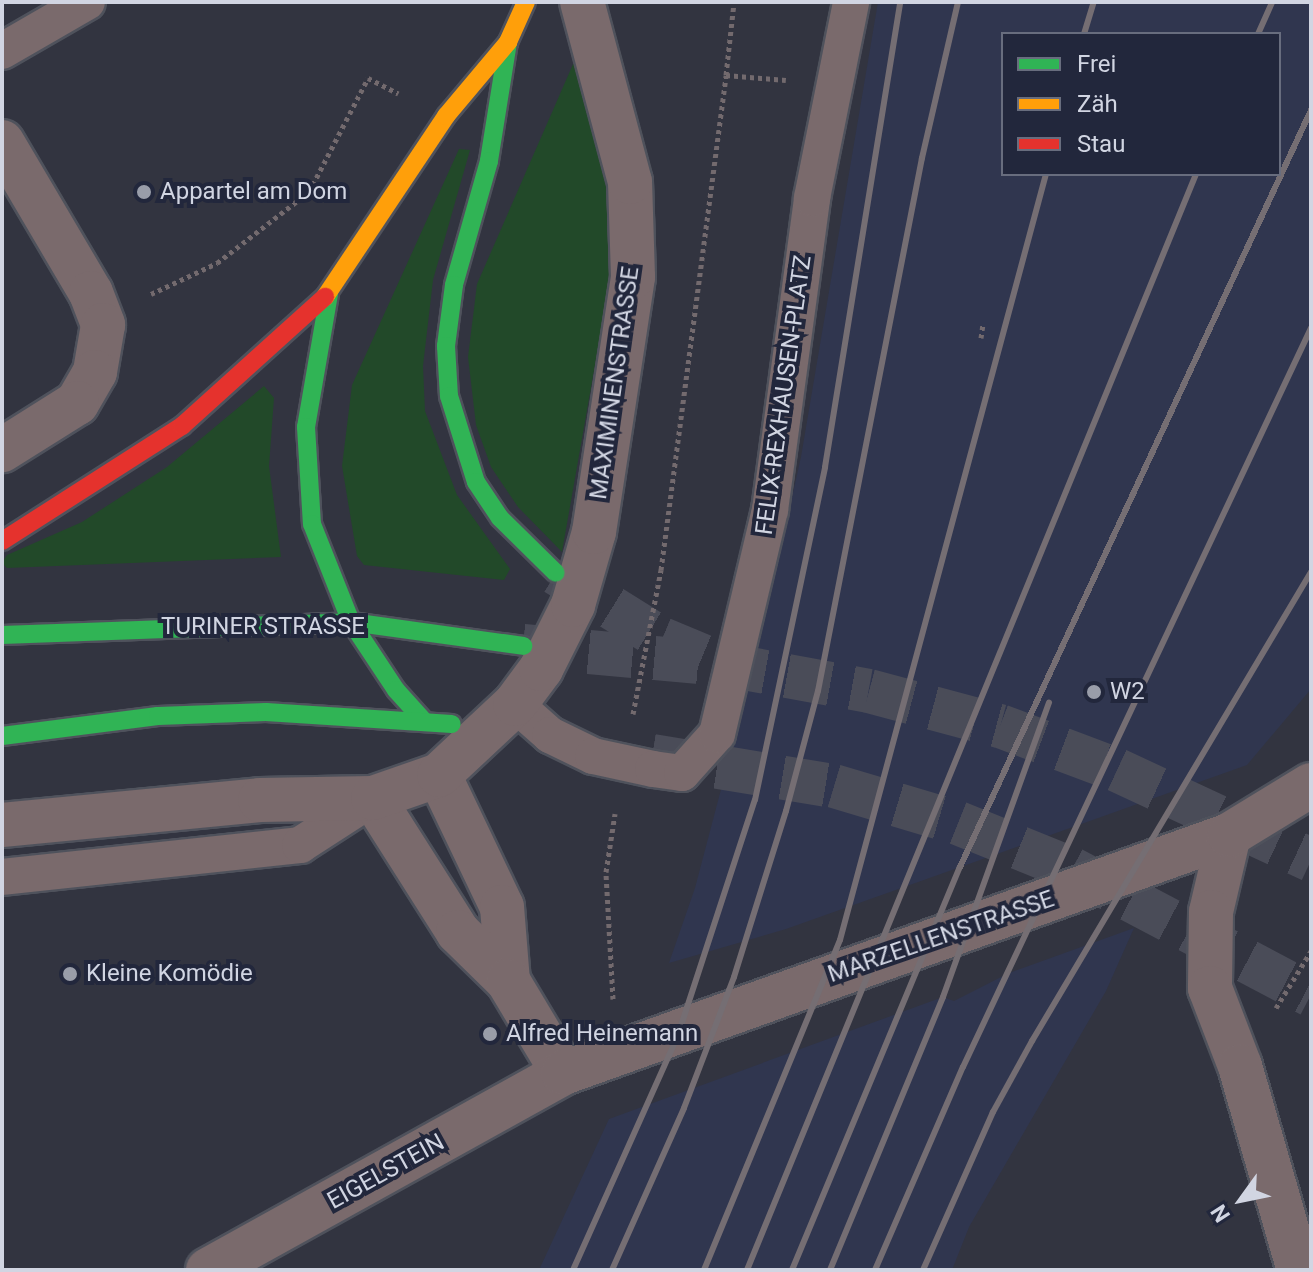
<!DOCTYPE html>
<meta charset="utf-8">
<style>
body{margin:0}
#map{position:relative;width:1313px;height:1272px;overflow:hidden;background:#323440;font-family:Roboto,sans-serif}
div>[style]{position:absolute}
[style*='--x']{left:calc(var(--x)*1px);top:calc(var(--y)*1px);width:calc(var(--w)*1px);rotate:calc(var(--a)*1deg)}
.built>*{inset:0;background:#30364f}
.green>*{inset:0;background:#224929}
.secondary-tunnel>*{height:44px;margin-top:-22px;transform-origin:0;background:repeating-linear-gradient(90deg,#4a4c58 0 44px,transparent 0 66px)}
.primary-tunnel>*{height:44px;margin-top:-22px;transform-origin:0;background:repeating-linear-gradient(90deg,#4a4c58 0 44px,transparent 0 66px)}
.path>*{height:5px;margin-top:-2.5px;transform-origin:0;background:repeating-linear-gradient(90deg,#736a6e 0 4px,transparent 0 8px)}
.roads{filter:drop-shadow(2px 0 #4f525c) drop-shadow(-2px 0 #4f525c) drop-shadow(0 2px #4f525c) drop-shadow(0 -2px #4f525c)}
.lane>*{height:36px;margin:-18px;padding:0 18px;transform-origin:18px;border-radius:18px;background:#7a6a6c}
.street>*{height:44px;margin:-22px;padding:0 22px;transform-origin:22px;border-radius:22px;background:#7a6a6c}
.fast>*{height:18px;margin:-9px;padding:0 9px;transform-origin:9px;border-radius:9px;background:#30b455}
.slow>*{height:18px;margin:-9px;padding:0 9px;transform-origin:9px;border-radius:9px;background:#ff9f0a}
.jam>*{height:18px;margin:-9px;padding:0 9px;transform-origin:9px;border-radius:9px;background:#e5322d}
.rail>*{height:6px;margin:-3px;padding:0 3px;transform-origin:3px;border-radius:3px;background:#756e73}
.dots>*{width:22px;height:22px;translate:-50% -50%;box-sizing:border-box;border:4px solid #22273c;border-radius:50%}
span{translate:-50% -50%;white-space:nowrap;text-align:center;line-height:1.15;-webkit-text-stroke:8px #22273c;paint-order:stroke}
.poi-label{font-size:24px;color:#d1d5e2}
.left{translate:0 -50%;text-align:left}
.street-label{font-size:24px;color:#d1d5e2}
.frame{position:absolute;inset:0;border:4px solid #d1d5e2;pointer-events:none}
.legend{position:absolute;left:1001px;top:32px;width:280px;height:144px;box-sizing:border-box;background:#22273c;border:2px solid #686d7e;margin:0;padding:10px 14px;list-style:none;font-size:24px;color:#d1d5e2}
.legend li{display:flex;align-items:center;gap:16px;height:40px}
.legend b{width:40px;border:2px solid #686d7e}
.north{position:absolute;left:1201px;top:1160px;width:80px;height:80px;-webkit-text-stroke:6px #22273c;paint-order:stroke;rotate:237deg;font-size:22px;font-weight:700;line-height:32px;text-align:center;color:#d1d5e2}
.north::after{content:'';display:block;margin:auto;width:28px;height:36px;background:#d1d5e2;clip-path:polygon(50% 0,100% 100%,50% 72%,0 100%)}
</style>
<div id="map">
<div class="built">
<i style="clip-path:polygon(evenodd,878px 2px,1311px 2px,1311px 689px,1247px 765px,786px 929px,669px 963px,695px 888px,757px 653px,801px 457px,878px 2px,1003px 34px,1279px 34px,1279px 174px,1003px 174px,1003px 34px)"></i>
<i style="clip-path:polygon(1134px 928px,1106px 991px,969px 1227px,952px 1270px,539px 1270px,609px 1119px,943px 997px,954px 1001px,1009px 973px)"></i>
</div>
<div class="green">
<i style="clip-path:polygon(577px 55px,614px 195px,614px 257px,562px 552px,518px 507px,491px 467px,476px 425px,468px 357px,477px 284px)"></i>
<i style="clip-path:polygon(459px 149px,470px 150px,433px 280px,423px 366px,425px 411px,457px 495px,510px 569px,504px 580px,364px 565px,357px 556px,342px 466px,352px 385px)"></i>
<i style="clip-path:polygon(264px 386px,274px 398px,269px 466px,281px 557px,7px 568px,2px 563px,7px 555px,82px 522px,167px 467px)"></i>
</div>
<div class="secondary-tunnel">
<i style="--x:556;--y:573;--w:125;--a:31.9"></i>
<i style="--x:662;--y:639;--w:65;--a:22.6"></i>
</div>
<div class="primary-tunnel">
<i style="--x:523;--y:646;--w:200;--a:5.2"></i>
<i style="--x:722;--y:664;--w:149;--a:10.4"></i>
<i style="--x:869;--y:691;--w:136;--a:15"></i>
<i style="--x:1000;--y:726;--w:125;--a:20.6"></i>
<i style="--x:1117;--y:770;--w:214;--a:24.9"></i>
<i style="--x:652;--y:756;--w:184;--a:9.4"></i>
<i style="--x:834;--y:786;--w:129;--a:16.6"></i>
<i style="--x:958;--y:823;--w:123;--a:22"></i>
<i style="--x:1072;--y:869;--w:270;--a:27.8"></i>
</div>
<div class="path">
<i style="--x:726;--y:75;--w:73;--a:-83.7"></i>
<i style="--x:151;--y:294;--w:73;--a:-25.2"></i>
<i style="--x:217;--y:263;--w:116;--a:-37.7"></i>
<i style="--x:309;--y:192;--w:128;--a:-62.6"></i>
<i style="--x:368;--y:78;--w:34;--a:27"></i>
<i style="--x:981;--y:338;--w:14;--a:-82"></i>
<i style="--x:633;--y:714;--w:147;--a:-79"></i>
<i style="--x:661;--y:570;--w:499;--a:-82.5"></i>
<i style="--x:726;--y:75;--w:60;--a:4.8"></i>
<i style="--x:613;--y:999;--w:127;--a:-93.2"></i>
<i style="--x:606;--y:872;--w:59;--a:-81.2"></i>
<i style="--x:1276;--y:1008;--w:67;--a:-58.4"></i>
</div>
<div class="roads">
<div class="lane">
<i style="--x:2;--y:51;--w:98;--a:-30"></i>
<i style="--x:515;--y:704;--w:47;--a:41.5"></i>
<i style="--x:550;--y:735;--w:48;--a:26"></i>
<i style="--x:593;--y:756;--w:61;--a:12.2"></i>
<i style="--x:653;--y:769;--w:29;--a:8"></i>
<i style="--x:682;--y:773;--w:52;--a:-48.1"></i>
<i style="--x:717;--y:734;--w:230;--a:-76.7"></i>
<i style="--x:770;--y:510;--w:315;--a:-82.3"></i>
<i style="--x:812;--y:198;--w:200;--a:-78.7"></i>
<i style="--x:2;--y:877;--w:300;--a:-6.1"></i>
<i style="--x:300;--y:845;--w:87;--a:-32.8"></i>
</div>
<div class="street">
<i style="--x:2;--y:142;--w:175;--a:59.5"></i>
<i style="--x:91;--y:293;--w:34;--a:69"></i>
<i style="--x:103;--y:325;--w:48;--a:99.7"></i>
<i style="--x:95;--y:372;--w:36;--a:120"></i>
<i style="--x:77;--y:403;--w:89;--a:147.9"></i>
<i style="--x:439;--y:775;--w:146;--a:64.5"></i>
<i style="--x:502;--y:907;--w:74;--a:85.4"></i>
<i style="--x:373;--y:798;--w:159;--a:57.6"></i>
<i style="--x:458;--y:932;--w:70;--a:44.4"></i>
<i style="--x:508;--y:981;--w:107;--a:59.1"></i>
<i style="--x:2;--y:825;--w:259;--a:-5.5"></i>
<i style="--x:260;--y:800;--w:113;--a:-1"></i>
<i style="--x:373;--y:798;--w:70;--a:-19.2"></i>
<i style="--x:439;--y:775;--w:104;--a:-43.1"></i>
<i style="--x:515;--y:704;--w:44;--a:-53.4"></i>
<i style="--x:541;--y:669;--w:72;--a:-63.4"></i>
<i style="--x:573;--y:605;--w:76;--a:-74"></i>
<i style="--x:594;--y:532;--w:258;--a:-81.3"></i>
<i style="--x:633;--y:277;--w:95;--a:-91.8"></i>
<i style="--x:630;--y:182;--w:186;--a:-104.9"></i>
<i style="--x:1229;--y:835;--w:79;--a:103.2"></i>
<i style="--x:1211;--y:912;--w:76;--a:90.8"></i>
<i style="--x:1210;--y:988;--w:84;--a:69"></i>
<i style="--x:1240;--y:1066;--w:212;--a:73.9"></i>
<i style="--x:208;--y:1270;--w:406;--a:-29"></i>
<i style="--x:563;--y:1073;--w:707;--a:-19.66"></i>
<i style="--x:1229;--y:835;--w:96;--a:-31.4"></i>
</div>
<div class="fast">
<i style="--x:508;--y:42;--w:121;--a:99.1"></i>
<i style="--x:489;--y:161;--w:129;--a:105.8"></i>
<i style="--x:454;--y:285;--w:62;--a:97.5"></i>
<i style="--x:446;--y:346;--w:50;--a:86.6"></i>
<i style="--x:449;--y:396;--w:90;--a:72.6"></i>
<i style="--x:476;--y:482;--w:43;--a:56.3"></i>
<i style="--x:500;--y:518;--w:78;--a:44.5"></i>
<i style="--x:329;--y:294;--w:135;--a:99.8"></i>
<i style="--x:306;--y:427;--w:97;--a:86.5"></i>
<i style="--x:312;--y:524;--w:105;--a:68.3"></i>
<i style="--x:351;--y:622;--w:82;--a:56.5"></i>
<i style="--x:396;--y:690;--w:42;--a:47.9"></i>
<i style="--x:2;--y:635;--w:349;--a:-2.1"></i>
<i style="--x:351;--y:622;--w:174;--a:7.9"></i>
<i style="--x:2;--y:736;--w:157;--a:-7.3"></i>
<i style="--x:158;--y:716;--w:108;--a:-2.1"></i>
<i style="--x:266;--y:712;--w:186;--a:3.7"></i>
</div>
<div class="slow">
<i style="--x:325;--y:297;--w:218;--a:-56.2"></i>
<i style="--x:446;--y:116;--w:97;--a:-50"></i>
<i style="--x:508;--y:42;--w:44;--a:-65.8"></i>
</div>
<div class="jam">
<i style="--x:2;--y:541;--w:214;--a:-32.6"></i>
<i style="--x:182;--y:426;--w:193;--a:-42.1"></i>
</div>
</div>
<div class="rail">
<i style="--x:1084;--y:34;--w:34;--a:-73"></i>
<i style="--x:1258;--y:34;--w:35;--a:-66"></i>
<i style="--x:573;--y:1270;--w:254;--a:-65.9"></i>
<i style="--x:677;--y:1038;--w:250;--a:-71.9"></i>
<i style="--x:755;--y:800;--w:340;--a:-78.1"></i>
<i style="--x:825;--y:467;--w:471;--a:-80.8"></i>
<i style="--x:612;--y:1270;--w:177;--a:-66"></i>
<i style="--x:684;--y:1108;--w:140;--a:-69.1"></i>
<i style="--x:734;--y:977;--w:174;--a:-72.6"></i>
<i style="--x:786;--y:811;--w:124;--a:-75.1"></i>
<i style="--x:818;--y:691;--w:543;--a:-78.96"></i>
<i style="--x:922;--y:158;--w:160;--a:-77"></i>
<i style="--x:704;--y:1270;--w:357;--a:-67.6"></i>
<i style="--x:840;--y:940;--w:793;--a:-74.95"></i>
<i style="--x:747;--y:1270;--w:1184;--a:-67.72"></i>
<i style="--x:792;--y:1270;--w:437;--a:-67.4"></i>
<i style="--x:960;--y:867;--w:834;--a:-65.12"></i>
<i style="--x:830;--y:1270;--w:295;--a:-67.5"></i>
<i style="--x:943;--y:997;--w:313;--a:-70.2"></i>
<i style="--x:875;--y:1270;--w:221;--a:-66.6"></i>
<i style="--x:963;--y:1067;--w:817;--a:-64.78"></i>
<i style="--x:923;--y:1270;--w:173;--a:-66.1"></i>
<i style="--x:993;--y:1112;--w:81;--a:-61.2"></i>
<i style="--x:1032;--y:1041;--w:546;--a:-59.25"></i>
</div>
<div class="dots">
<i style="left:144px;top:192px;background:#999da9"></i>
<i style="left:1094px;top:692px;background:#999da9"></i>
<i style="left:70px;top:974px;background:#999da9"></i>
<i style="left:490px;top:1034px;background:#999da9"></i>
</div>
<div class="poi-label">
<span class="left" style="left:160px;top:192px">Appartel am Dom</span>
<span class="left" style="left:1110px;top:692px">W2</span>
<span class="left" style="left:86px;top:974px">Kleine Komödie</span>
<span class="left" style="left:506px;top:1034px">Alfred Heinemann</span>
</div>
<div class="street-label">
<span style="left:615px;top:383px;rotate:-82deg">MAXIMINENSTRASSE</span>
<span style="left:784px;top:395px;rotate:-82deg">FELIX-REXHAUSEN-PLATZ</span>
<span style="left:263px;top:627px">TURINER STRASSE</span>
<span style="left:941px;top:937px;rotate:-19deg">MARZELLENSTRASSE</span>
<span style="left:386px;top:1172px;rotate:-29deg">EIGELSTEIN</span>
</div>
<div class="frame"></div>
<ul class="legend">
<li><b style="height:10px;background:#30b455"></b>Frei</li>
<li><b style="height:10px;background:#ff9f0a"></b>Zäh</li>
<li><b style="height:10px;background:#e5322d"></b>Stau</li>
</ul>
<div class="north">N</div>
</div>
